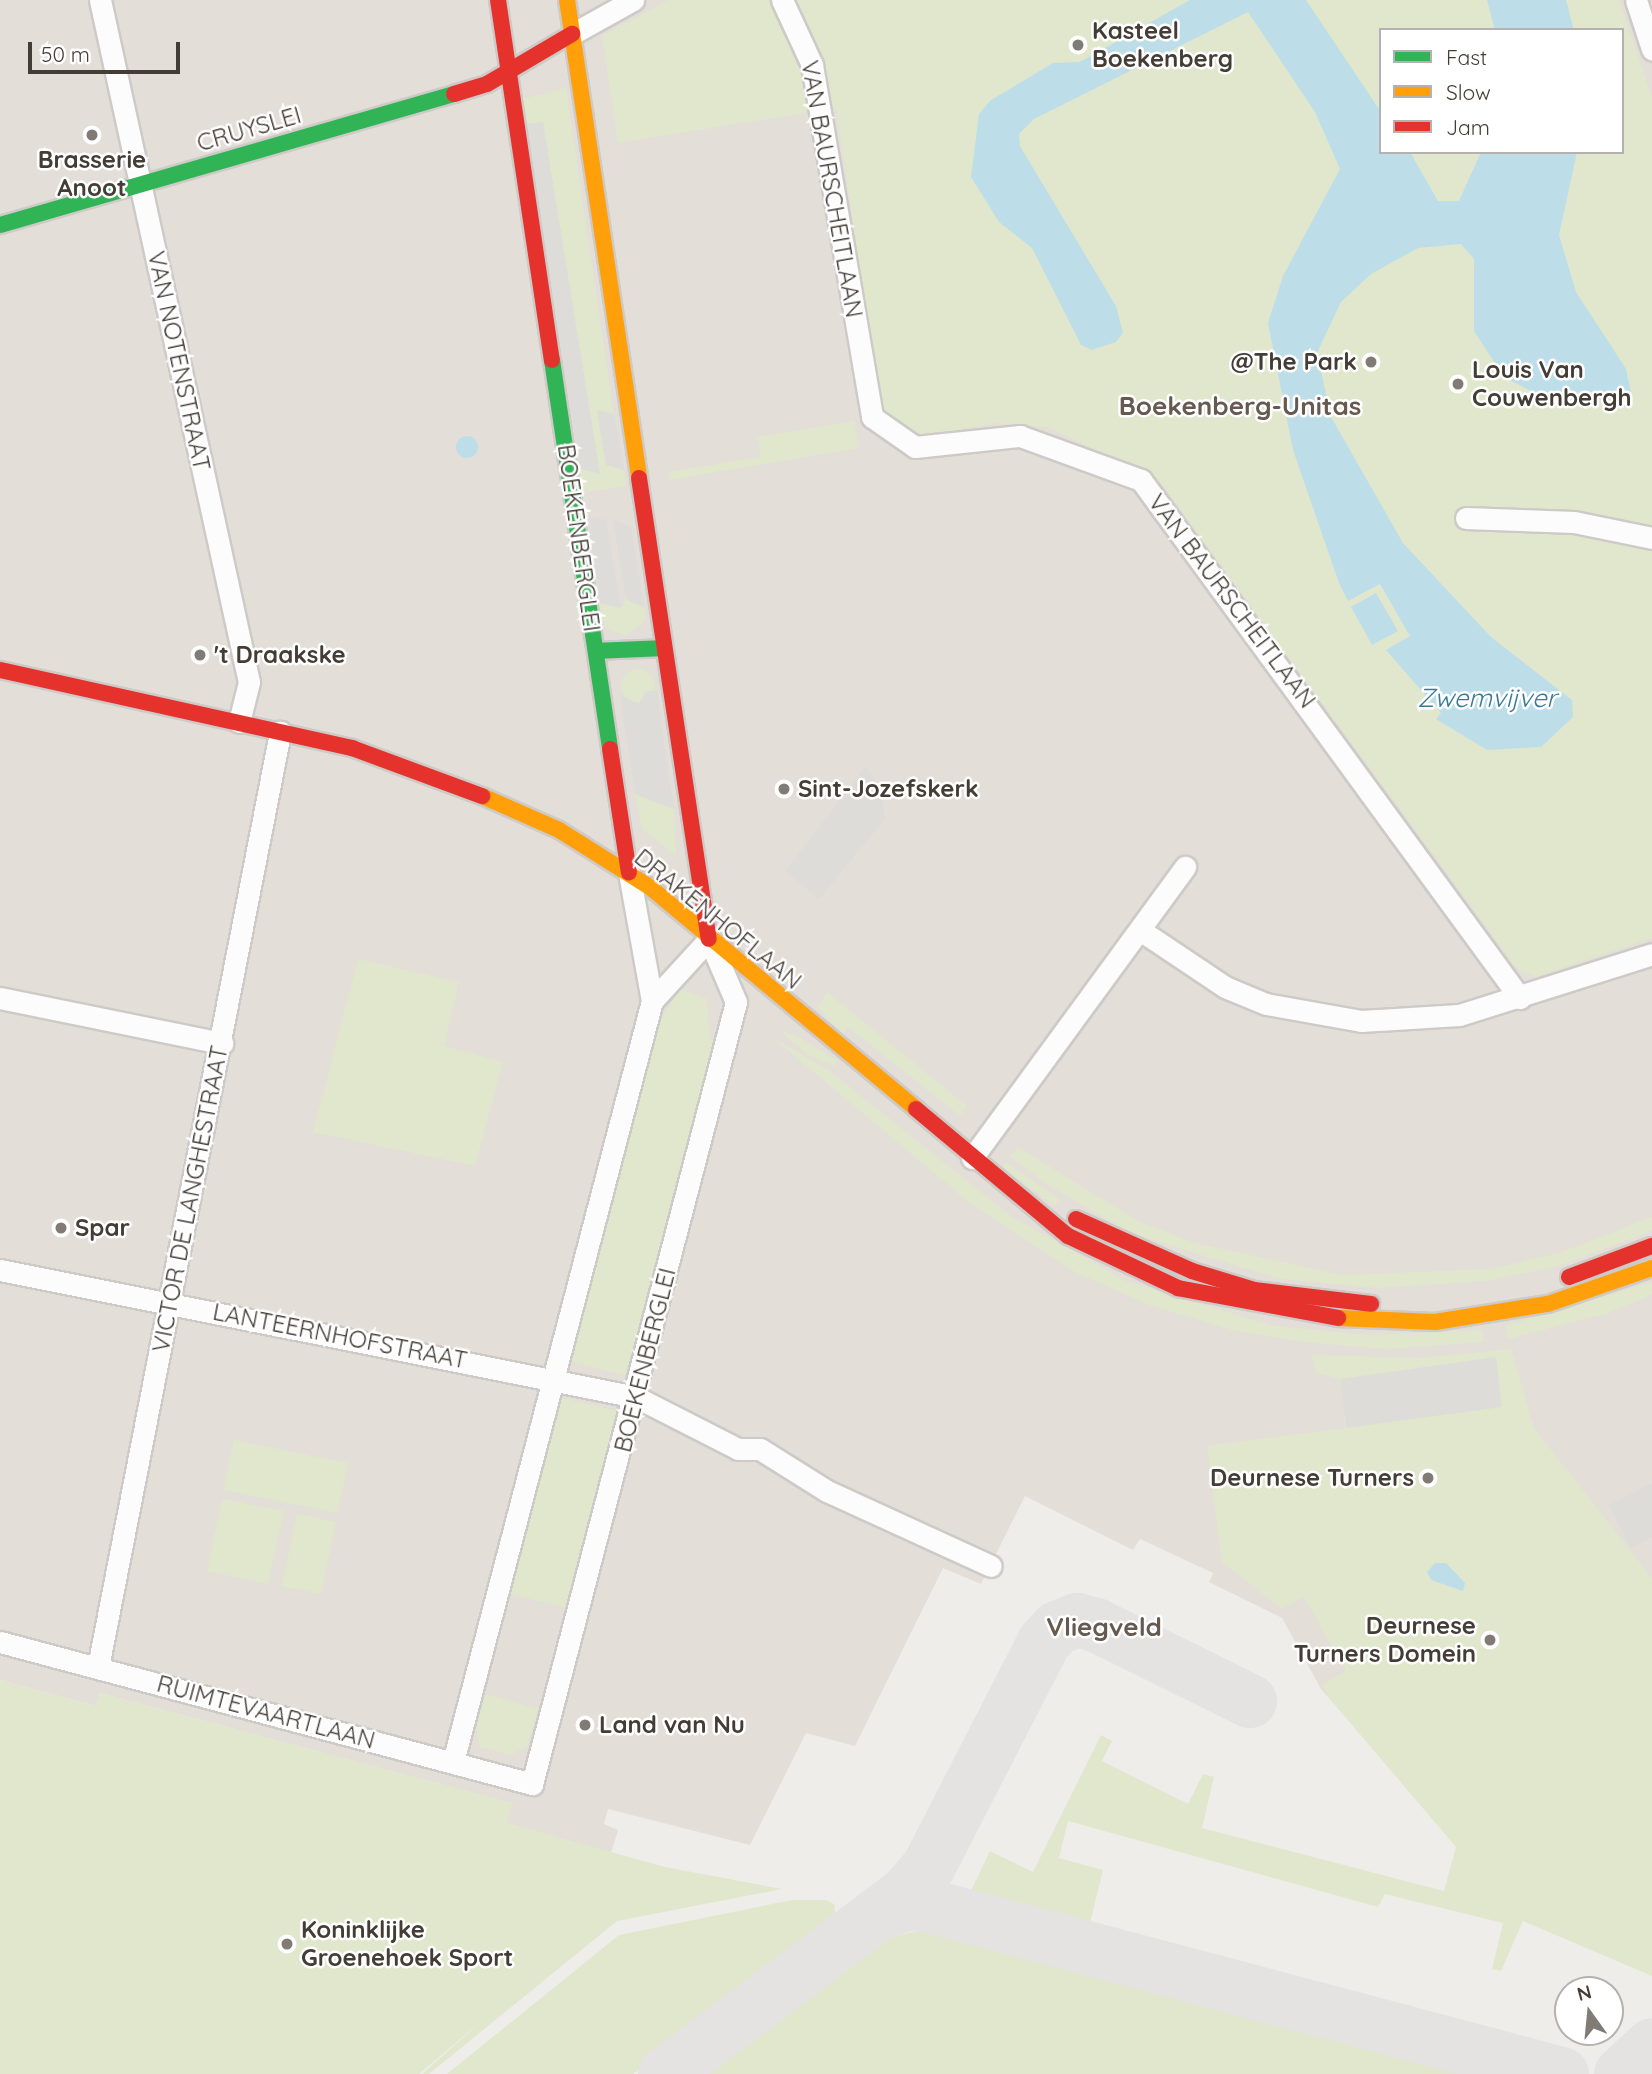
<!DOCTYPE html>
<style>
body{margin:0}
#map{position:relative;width:1652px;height:2074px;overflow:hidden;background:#efedea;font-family:Quicksand,sans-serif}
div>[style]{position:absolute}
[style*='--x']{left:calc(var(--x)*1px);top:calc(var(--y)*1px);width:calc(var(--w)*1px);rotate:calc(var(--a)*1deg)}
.residential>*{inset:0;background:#e3ded7}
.green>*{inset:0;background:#e0e7cc}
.round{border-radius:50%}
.parking>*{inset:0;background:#dedcd9}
.water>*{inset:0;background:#bddee9}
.taxiway>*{height:54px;margin:-27px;padding:0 27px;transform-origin:27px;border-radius:27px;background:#e4e3e1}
.roads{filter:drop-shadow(2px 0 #cdcac7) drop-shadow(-2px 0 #cdcac7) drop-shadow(0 2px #cdcac7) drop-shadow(0 -2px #cdcac7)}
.street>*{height:21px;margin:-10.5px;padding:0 10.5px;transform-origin:10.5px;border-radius:10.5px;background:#fdfcfc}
.fast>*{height:16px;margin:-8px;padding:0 8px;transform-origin:8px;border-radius:8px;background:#30b455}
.slow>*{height:16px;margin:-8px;padding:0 8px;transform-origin:8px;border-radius:8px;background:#ff9f0a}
.jam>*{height:16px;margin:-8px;padding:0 8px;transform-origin:8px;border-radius:8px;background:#e5322d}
.dots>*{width:19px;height:19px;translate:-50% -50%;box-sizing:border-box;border:4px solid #fff;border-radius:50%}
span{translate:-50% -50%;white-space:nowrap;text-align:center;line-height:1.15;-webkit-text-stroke:5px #fff;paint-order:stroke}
.poi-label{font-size:24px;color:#443d36;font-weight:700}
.left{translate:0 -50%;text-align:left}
.right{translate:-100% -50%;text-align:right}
.street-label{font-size:24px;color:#443d36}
.neighbourhood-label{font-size:26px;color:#66594f;font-weight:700}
.water-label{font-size:26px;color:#367c97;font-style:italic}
.legend{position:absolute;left:1379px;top:28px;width:245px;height:126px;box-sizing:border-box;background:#fff;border:2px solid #b4b1af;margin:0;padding:9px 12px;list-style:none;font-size:21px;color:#443d36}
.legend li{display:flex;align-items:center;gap:14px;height:35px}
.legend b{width:35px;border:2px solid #b4b1af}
.north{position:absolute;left:1554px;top:1976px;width:70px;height:70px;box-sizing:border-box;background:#fff;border:2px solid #b4b1af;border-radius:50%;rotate:345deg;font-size:19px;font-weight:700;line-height:28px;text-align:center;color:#443d36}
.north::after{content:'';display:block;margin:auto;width:24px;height:32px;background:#807b75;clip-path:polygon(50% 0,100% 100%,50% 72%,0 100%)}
.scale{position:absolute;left:28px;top:42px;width:152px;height:32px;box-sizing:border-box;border:4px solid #443d36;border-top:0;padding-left:9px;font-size:21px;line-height:24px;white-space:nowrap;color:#443d36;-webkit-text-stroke:5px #fff;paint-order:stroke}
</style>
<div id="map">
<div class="residential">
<i style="clip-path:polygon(evenodd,0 0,1652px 0,1652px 1951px,1404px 1781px,1321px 1689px,1282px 1618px,1209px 1582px,1213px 1573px,1140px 1539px,1133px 1550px,1025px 1496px,981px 1584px,943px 1568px,855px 1746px,806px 1733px,750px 1845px,608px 1809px,604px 1824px,618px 1830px,611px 1853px,506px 1823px,511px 1803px,100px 1693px,96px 1706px,0 1680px,0 0,1381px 30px,1622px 30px,1622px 152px,1381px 152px,1381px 30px)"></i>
</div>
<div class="green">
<i style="clip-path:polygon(evenodd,668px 0,1619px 0,1652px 97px,1652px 938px,1536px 977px,1518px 970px,1160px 482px,1050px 428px,997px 423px,916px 437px,890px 424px,881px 410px,836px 108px,618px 143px,602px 36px,668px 0,1381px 30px,1622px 30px,1622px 152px,1381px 152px,1381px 30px)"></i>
<i style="clip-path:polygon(566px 88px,614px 414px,597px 410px,606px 465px,624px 470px,626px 486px,583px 493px,580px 469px,600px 473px,543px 123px,526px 124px,522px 99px)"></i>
<i style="clip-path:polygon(854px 421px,859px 448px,670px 480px,669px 472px,761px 457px,758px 437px)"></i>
<i style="clip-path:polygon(626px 599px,644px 607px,646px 619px,626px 636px,605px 628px,600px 603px,621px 608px)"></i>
<i class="round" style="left:621px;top:669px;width:34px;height:34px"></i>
<i style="clip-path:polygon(635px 794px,674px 809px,676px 856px,642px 829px)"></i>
<i style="clip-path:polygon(358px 959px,459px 982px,444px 1046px,503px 1062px,475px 1166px,313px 1132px)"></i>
<i style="clip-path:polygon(680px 989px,707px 999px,710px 1039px,715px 1041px,627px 1376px,570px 1361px,657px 1025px)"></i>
<i style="clip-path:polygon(827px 992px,967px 1106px,960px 1116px,848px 1027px,843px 1034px,818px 1007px)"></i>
<i style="clip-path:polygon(779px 1030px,799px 1037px,838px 1061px,834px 1066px,808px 1055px)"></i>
<i style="clip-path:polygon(773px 1038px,826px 1068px,1011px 1216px,1126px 1281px,1274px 1326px,1372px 1335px,1482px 1330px,1484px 1342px,1390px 1349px,1311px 1343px,1236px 1331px,1149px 1305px,1075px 1272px,971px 1204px)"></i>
<i style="clip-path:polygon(1018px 1147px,1138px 1221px,1195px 1243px,1342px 1275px,1490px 1269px,1559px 1253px,1652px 1217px,1652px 1231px,1556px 1267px,1486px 1281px,1378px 1288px,1280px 1279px,1133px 1234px,1046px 1184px,1010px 1156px)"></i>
<i style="clip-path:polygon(1006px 1162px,1059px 1199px,1055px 1206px,1002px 1167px)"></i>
<i style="clip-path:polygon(1652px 1282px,1652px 1295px,1608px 1313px,1508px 1339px,1505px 1326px)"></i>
<i style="clip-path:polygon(1511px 1349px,1534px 1428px,1652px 1578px,1652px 1976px,1523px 1921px,1501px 1971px,1492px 1969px,1503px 1923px,1385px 1894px,1378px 1907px,1068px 1821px,1059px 1858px,1103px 1870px,1089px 1927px,968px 1897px,990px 1851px,1033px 1872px,1101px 1735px,1112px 1741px,1102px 1761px,1188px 1804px,1203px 1774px,1214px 1777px,1202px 1828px,1444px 1891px,1456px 1847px,1329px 1698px,1322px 1685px,1346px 1671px,1304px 1597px,1282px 1609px,1222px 1562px,1207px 1446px,1345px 1428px,1340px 1379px,1316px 1373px,1312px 1355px,1420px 1358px)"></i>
<i style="clip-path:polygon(561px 1398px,618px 1411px,566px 1608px,510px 1594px)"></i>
<i style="clip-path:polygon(234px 1440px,348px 1463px,338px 1513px,223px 1490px)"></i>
<i style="clip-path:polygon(222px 1499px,284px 1511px,268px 1584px,207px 1571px)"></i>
<i style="clip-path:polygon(297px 1514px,336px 1522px,321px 1594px,282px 1586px)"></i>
<i style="clip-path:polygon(0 1680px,96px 1706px,100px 1693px,512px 1803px,507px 1823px,665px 1867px,782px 1889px,617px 1921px,429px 2074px,422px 2074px,484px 2019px,419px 2074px,0 2074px)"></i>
<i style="clip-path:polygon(485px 1694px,538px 1709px,527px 1747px,510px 1755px,480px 1747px,476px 1727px)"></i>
<i style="clip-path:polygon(792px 1900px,826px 1900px,834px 1904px,836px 1920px,633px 2074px,447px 2074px,619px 1935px)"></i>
<i style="clip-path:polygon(920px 1930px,947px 1934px,1499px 2074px,700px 2074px,881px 1940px)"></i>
</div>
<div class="parking">
<i style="clip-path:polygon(543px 122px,600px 474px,580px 469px,526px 124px)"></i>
<i style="clip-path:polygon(597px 410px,614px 414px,624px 470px,606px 465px)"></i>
<i style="clip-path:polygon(587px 516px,606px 520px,621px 608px,600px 603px)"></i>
<i style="clip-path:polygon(613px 519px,631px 527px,644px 607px,626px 599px)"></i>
<i style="clip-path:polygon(658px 690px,662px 729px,674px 809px,635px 794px,620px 695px,639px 704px,645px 692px)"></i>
<i style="clip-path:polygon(865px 767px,881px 786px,885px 819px,819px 899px,785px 871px)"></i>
<i style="clip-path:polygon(1496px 1357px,1502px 1407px,1346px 1428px,1340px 1379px)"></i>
<i style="clip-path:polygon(1652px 1483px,1652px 1537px,1631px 1548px,1609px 1505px)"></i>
</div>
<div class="water">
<i style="clip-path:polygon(1190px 0,1306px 0,1381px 112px,1381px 152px,1410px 152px,1438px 201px,1459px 201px,1481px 152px,1577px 152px,1559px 235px,1576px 292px,1626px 369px,1631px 393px,1624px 401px,1540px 396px,1504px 377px,1474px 331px,1474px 259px,1461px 244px,1418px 248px,1371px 274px,1341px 302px,1317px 353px,1331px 417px,1403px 543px,1491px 637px,1572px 700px,1573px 717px,1541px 747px,1487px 750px,1436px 719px,1441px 713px,1386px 650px,1410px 636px,1380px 584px,1348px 601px,1339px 583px,1293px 450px,1268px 323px,1283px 276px,1340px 169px,1315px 112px,1248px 12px,1034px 119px,1019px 134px,1020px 146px,1116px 306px,1123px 333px,1116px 342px,1092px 350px,1081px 345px,1032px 248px,999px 222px,971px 177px,979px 114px,991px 100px,1053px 63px,1080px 62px)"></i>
<i style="clip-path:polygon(1487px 0,1566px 0,1574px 30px,1495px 30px)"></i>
<i class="round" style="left:456px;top:436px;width:22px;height:22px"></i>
<i style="clip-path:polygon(1376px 593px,1398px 631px,1372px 645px,1351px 607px)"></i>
<i style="clip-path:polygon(1435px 1563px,1446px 1563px,1465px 1583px,1463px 1591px,1431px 1580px,1427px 1572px)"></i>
</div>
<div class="taxiway">
<i style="--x:883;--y:1912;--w:28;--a:-18"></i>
<i style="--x:910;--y:1903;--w:19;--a:9"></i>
<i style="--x:929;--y:1906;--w:655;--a:14.86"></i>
<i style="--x:665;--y:2074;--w:301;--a:-36.9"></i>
<i style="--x:906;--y:1893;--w:33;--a:-49"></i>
<i style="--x:928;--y:1868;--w:254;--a:-62.8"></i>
<i style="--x:1044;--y:1642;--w:19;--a:-47"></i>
<i style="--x:1057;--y:1628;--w:22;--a:-22"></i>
<i style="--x:1077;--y:1620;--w:20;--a:15"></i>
<i style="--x:1096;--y:1625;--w:172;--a:26.3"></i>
<i style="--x:1621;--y:2074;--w:42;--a:-43.1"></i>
</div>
<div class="roads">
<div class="street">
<i style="--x:100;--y:0;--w:698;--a:77.68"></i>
<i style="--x:249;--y:682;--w:41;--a:104"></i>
<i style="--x:782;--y:0;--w:72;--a:65.2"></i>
<i style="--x:812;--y:65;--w:357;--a:80.3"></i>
<i style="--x:872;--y:417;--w:52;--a:34.9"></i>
<i style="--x:915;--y:447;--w:106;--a:-6"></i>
<i style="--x:1020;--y:436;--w:129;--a:20"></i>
<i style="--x:1141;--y:480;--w:642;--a:53.81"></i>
<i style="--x:1636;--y:0;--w:52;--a:71.9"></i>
<i style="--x:572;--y:34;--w:70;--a:-29.1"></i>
<i style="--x:1466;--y:518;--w:108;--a:2.1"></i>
<i style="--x:1574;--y:522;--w:80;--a:11.6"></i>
<i style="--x:1140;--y:930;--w:102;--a:33.8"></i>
<i style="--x:1225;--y:987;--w:44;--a:22.5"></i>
<i style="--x:1266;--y:1004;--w:97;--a:10.1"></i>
<i style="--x:1361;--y:1021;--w:98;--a:-3.5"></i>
<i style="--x:1459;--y:1015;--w:202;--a:-17.5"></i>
<i style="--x:0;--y:998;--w:227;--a:11.5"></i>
<i style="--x:972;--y:1158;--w:361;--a:-53.8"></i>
<i style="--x:0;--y:1270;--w:649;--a:11.29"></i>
<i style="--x:636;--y:1397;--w:114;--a:27"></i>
<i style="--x:738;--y:1449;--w:22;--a:0"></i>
<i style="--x:760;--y:1449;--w:79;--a:32.1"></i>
<i style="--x:827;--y:1491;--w:180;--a:24.6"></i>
<i style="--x:0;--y:1642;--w:551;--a:14.94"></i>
<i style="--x:532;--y:1784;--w:808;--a:-75.38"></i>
<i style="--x:736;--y:1002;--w:69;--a:-113.2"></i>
<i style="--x:709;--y:939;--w:84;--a:132.6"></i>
<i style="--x:98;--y:1667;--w:953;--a:-78.98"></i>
<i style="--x:453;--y:1762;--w:787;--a:-75.35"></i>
<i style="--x:652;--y:1001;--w:130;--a:-100.2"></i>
</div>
<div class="fast">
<i style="--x:0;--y:225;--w:473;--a:-16.1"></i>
<i style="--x:552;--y:360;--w:393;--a:81.5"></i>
<i style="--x:596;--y:651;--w:68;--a:-2.5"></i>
</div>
<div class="slow">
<i style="--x:567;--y:0;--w:483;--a:81.4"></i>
<i style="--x:482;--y:796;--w:84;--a:23.8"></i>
<i style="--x:559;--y:830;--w:109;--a:32.2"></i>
<i style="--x:651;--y:888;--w:345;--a:39.8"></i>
<i style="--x:1338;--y:1318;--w:97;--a:2.4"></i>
<i style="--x:1435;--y:1322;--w:114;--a:-9.1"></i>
<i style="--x:1548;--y:1304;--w:110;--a:-19.1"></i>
</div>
<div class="jam">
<i style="--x:498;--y:0;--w:364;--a:81.5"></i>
<i style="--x:454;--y:94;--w:34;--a:-17"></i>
<i style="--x:487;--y:84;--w:99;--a:-30.5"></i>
<i style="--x:639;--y:478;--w:466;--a:81.4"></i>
<i style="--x:0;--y:670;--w:361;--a:12.5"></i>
<i style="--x:352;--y:748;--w:139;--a:20.3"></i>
<i style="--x:610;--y:749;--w:125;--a:81.3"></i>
<i style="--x:916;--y:1109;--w:198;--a:39.9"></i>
<i style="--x:1068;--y:1236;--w:122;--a:25.3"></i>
<i style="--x:1178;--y:1288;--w:163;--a:10.6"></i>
<i style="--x:1076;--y:1219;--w:127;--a:24.1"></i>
<i style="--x:1192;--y:1271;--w:65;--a:17"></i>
<i style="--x:1254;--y:1290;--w:118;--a:6.8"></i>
<i style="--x:1569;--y:1277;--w:89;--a:-20.5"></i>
</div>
</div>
<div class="dots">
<i style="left:1078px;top:45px;background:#807b75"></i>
<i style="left:92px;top:135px;background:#807b75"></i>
<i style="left:1371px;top:362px;background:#807b75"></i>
<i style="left:1458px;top:384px;background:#807b75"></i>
<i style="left:200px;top:655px;background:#807b75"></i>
<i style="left:784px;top:789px;background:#807b75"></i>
<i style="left:61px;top:1228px;background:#807b75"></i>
<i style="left:1428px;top:1478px;background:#807b75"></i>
<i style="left:1490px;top:1640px;background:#807b75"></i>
<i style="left:585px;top:1725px;background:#807b75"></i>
<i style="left:287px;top:1944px;background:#807b75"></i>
</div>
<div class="poi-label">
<span class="left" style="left:1092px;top:45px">Kasteel<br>Boekenberg</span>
<span style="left:92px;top:174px">Brasserie<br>Anoot</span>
<span class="right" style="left:1357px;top:362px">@The Park</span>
<span class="left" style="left:1472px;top:384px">Louis Van<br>Couwenbergh</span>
<span class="left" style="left:214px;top:655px">'t Draakske</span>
<span class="left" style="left:798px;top:789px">Sint-Jozefskerk</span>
<span class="left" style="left:75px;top:1228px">Spar</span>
<span class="right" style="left:1414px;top:1478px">Deurnese Turners</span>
<span class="right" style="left:1476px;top:1640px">Deurnese<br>Turners Domein</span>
<span class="left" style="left:599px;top:1725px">Land van Nu</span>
<span class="left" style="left:301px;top:1944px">Koninklijke<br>Groenehoek Sport</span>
</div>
<div class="street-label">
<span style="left:249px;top:129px;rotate:-16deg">CRUYSLEI</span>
<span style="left:832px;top:189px;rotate:80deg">VAN BAURSCHEITLAAN</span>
<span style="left:179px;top:361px;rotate:78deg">VAN NOTENSTRAAT</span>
<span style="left:579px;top:538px;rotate:82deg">BOEKENBERGLEI</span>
<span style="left:1232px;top:601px;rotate:53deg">VAN BAURSCHEITLAAN</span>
<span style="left:718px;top:919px;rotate:39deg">DRAKENHOFLAAN</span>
<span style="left:190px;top:1199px;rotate:-79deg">VICTOR DE LANGHESTRAAT</span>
<span style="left:340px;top:1336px;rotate:11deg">LANTEERNHOFSTRAAT</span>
<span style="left:645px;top:1360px;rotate:-76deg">BOEKENBERGLEI</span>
<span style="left:266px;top:1712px;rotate:15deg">RUIMTEVAARTLAAN</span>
</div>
<div class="neighbourhood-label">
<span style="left:1240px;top:406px">Boekenberg-Unitas</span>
<span style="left:1104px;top:1627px">Vliegveld</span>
</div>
<div class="water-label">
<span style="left:1487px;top:698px">Zwemvijver</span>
</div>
<ul class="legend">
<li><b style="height:9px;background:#30b455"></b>Fast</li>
<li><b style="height:9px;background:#ff9f0a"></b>Slow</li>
<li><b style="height:9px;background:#e5322d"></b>Jam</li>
</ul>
<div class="north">N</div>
<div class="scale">50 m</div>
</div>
